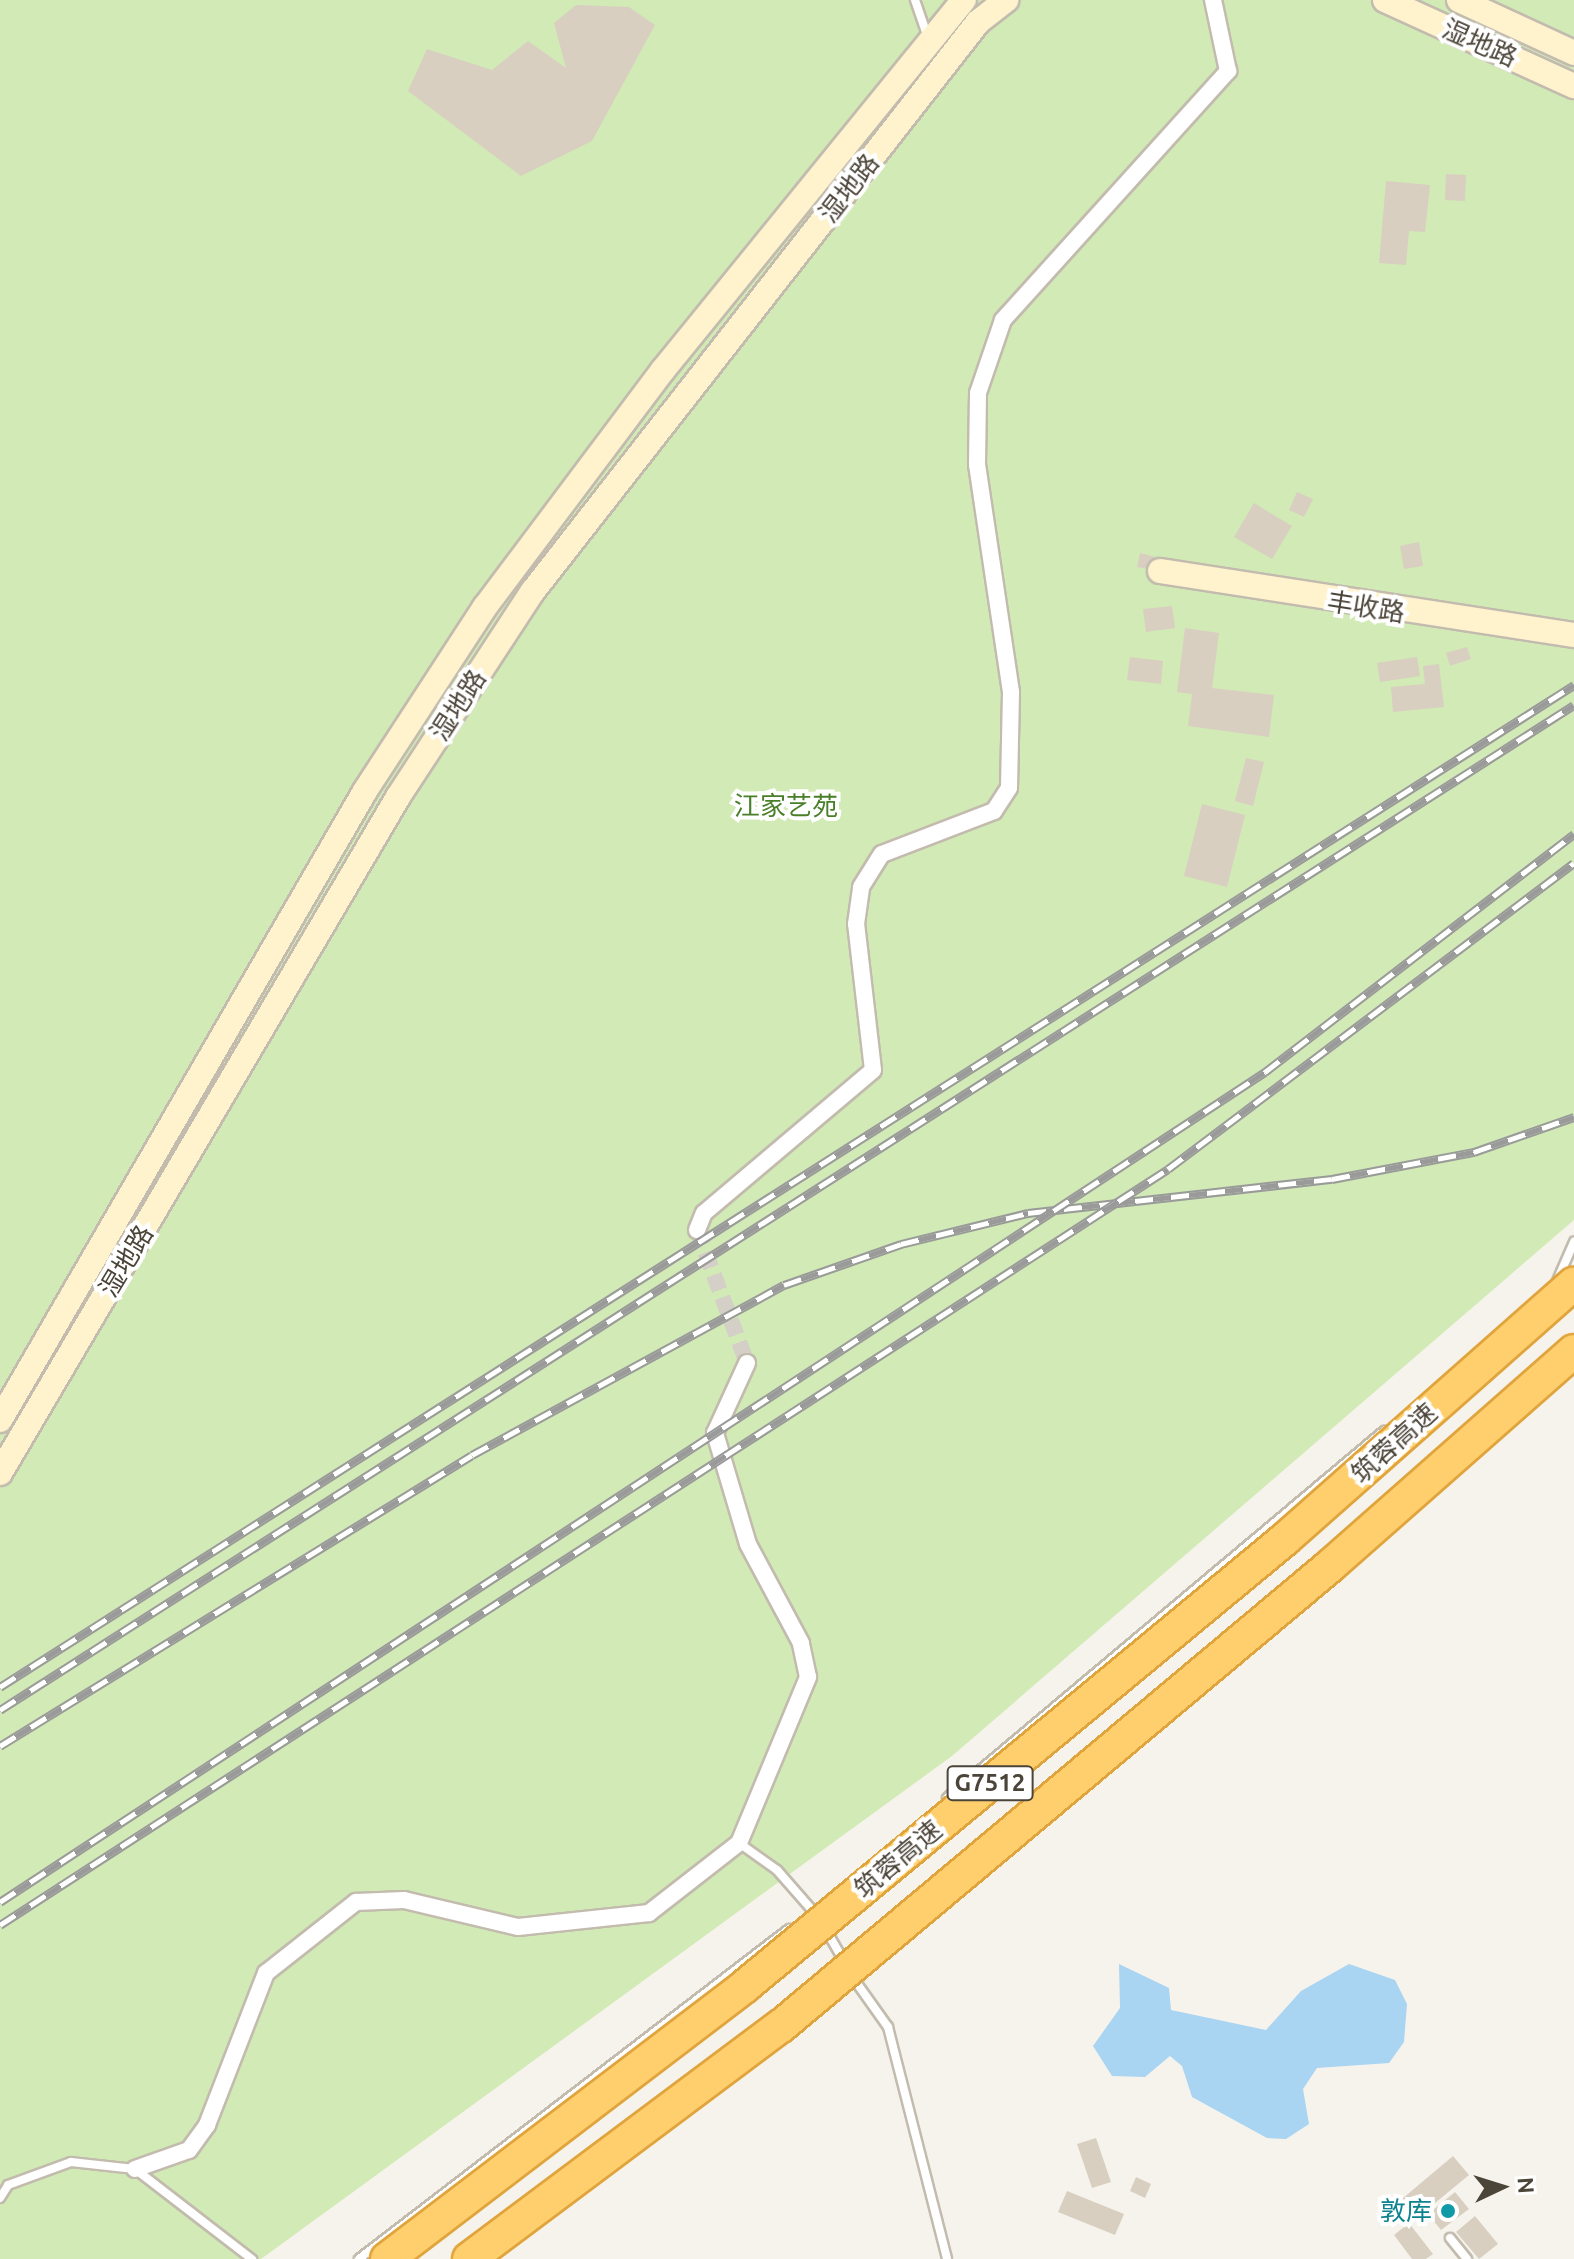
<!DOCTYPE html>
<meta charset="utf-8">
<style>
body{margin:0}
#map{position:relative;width:1574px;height:2259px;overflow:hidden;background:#f6f3ec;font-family:Ubuntu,"Noto Sans SC",sans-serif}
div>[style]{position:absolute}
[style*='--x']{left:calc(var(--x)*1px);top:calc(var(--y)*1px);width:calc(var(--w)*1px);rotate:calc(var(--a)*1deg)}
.green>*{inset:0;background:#d2eab5}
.water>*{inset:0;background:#a9d4f2}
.building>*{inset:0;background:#d8cfc1}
.street-tunnel>*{height:16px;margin-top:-8px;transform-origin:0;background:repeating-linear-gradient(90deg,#d4d0c8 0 16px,transparent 0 24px)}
.roads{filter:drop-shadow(2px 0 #c2bbae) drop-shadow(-2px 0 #c2bbae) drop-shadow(0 2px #c2bbae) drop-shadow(0 -2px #c2bbae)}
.lane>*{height:8px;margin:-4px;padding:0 4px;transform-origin:4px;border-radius:4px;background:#fff}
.street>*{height:16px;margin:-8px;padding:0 8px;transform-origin:8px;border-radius:8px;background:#fff}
.secondary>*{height:24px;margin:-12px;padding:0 12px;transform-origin:12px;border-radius:12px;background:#fff3cd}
.rail>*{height:9px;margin-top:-4.5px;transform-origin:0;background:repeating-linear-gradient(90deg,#fff 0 18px,#9a9a9a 0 36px);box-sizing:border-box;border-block:2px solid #9a9a9a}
.bridges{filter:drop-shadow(2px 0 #e0a43c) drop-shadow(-2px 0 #e0a43c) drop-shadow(0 2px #e0a43c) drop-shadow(0 -2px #e0a43c)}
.highway-bridge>*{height:32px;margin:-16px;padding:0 16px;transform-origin:16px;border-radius:16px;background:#ffcf6e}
.dots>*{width:22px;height:22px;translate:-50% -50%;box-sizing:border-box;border:4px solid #fff;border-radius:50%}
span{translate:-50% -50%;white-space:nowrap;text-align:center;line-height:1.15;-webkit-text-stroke:8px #fff;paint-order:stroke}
.shield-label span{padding:2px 6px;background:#fff;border:2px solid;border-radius:6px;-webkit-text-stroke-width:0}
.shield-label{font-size:24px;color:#4b4439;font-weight:700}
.street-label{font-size:26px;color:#4b4439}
.park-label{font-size:26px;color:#4a7f2a}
.culture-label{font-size:26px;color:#0d838f}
.right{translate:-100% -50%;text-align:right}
.north{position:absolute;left:1462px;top:2147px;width:80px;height:80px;-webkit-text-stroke:6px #fff;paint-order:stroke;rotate:86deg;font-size:22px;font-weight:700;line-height:32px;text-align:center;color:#4b4439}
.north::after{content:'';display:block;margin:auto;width:28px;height:36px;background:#4b4439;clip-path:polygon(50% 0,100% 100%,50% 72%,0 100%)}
</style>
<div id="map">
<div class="green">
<i style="clip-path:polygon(0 0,1574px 0,1574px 1220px,952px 1756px,261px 2259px,0 2259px)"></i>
</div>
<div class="water">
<i style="clip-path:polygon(1119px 1964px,1169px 1988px,1171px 2010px,1266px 2030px,1301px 1991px,1349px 1964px,1395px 1980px,1407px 2004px,1404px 2042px,1389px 2063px,1317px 2068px,1303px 2089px,1309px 2124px,1286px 2139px,1267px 2138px,1192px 2097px,1182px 2066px,1170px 2056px,1145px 2077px,1112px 2076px,1093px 2046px,1120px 2008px)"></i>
</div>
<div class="building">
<i style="clip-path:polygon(576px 5px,629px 7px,655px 25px,592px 141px,521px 176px,408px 91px,427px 49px,492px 70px,528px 41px,566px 68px,554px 23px)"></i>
<i style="clip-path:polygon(1446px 174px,1466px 175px,1465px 201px,1445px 200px)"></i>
<i style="clip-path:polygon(1386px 181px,1430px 185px,1425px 232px,1409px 231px,1406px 265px,1379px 263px)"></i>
<i style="clip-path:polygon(1297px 492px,1313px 499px,1304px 517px,1289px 510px)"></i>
<i style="clip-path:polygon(1254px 503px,1292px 526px,1272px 559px,1234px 537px)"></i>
<i style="clip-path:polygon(1419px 542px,1423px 566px,1404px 569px,1400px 546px)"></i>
<i style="clip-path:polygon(1140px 553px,1155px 557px,1152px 570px,1137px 567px)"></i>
<i style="clip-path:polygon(1172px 606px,1175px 628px,1146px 632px,1143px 609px)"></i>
<i style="clip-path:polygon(1185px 628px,1219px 633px,1212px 688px,1274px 695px,1269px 737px,1188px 726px,1192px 694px,1177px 692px)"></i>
<i style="clip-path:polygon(1467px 647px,1471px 659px,1450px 666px,1446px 653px)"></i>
<i style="clip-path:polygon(1130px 657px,1163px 661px,1161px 684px,1127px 680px)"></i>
<i style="clip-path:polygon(1417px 657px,1420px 676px,1380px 682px,1377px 663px)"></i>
<i style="clip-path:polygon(1439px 664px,1444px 707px,1393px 712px,1391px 687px,1425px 684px,1423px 666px)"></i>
<i style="clip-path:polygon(1246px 758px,1264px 762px,1253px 806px,1235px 801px)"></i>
<i style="clip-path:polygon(1202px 804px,1245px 815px,1227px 887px,1184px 876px)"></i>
<i style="clip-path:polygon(1096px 2138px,1111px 2182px,1092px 2188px,1077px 2144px)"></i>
<i style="clip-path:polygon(1453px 2156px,1469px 2175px,1412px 2222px,1396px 2204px)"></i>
<i style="clip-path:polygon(1136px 2177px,1151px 2184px,1145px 2198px,1130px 2191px)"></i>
<i style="clip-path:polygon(1067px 2191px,1124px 2214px,1115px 2235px,1058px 2212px)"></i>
<i style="clip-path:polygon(1455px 2192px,1469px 2209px,1441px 2230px,1428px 2214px)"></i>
<i style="clip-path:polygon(1475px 2216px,1498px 2244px,1479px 2259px,1456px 2232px)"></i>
<i style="clip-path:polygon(1409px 2223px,1433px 2254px,1426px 2259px,1412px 2259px,1394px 2235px)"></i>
</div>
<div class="street-tunnel">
<i style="--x:697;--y:1230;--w:142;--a:69.4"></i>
</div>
<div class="roads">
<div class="lane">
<i style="--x:915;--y:0;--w:39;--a:71"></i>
<i style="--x:1557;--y:1281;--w:43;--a:-66.4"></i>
<i style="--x:947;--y:1798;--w:571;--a:-40.02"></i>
<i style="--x:739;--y:1843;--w:47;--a:35.4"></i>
<i style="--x:777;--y:1870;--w:64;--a:48.8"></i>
<i style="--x:826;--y:1930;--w:38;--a:60"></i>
<i style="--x:851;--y:1975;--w:64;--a:54.6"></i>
<i style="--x:888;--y:2027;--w:239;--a:75.7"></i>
<i style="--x:0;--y:2198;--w:15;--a:-58"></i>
<i style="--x:8;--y:2185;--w:67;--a:-20.1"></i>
<i style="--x:71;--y:2162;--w:64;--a:6.2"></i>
<i style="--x:135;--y:2169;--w:148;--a:37.6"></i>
<i style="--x:1450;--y:2238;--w:27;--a:51"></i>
<i style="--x:359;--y:2259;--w:542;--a:-37.5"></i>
</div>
<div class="street">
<i style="--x:697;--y:1230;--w:18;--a:-68"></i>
<i style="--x:704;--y:1213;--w:221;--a:-40.2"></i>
<i style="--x:873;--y:1070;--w:147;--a:-96.6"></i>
<i style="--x:856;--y:924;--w:37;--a:-82"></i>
<i style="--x:861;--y:887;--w:39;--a:-58"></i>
<i style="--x:882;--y:854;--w:120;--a:-21"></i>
<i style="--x:994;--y:811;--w:27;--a:-57"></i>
<i style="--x:1009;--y:788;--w:96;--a:-88.8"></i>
<i style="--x:1011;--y:692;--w:230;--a:-98.5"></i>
<i style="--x:977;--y:465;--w:72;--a:-89.2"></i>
<i style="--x:978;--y:393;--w:77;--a:-71.1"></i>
<i style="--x:1003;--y:320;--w:336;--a:-47.9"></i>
<i style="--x:1228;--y:71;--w:73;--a:-101.9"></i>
<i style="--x:135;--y:2169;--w:57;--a:-19.4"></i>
<i style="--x:189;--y:2150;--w:31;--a:-54"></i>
<i style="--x:207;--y:2125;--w:163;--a:-68.8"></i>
<i style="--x:266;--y:1973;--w:115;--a:-38.3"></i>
<i style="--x:356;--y:1902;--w:48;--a:-2.4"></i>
<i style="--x:404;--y:1900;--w:117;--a:13.3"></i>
<i style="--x:518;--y:1927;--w:132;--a:-6.1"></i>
<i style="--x:649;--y:1913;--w:114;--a:-37.9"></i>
<i style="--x:739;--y:1843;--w:180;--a:-67.4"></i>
<i style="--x:808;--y:1677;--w:35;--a:-102"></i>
<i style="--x:801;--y:1643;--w:112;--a:-118.2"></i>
<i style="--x:748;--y:1544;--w:116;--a:-106.6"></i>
<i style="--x:715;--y:1433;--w:77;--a:-65.4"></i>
</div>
<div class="secondary">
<i style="--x:1385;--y:0;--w:208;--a:24.5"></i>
<i style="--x:1459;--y:0;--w:127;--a:24.7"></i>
<i style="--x:1160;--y:571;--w:419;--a:8.8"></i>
<i style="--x:0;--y:1420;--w:727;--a:-59.87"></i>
<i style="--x:365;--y:791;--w:220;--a:-56.9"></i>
<i style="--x:485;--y:607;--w:296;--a:-53.1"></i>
<i style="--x:663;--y:370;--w:477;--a:-50.9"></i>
<i style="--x:0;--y:1473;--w:784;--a:-59.51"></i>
<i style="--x:398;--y:797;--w:246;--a:-56.8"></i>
<i style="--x:533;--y:591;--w:722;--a:-51.97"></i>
<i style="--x:978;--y:22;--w:36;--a:-38"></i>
</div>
</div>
<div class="rail">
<i style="--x:0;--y:1687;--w:1866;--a:-32.48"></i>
<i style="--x:0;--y:1710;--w:1867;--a:-32.56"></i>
<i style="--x:0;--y:1746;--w:554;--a:-31.65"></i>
<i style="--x:472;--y:1455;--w:355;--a:-28.6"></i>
<i style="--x:784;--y:1285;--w:124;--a:-19.3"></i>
<i style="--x:901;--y:1244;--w:131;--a:-13.7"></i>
<i style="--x:1028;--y:1213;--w:306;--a:-6.4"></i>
<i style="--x:1332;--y:1179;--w:145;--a:-10.8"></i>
<i style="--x:1474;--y:1152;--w:106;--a:-19.3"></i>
<i style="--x:0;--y:1902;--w:1513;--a:-33.27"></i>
<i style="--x:1265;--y:1072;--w:390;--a:-37.6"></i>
<i style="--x:0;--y:1925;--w:1391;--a:-32.91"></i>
<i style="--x:1168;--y:1169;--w:508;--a:-37.01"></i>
</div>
<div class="bridges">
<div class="highway-bridge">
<i style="--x:387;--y:2259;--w:450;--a:-37.3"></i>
<i style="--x:745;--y:1986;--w:700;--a:-39.61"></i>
<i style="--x:1284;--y:1540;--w:387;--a:-41.5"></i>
<i style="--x:469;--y:2259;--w:389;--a:-36.8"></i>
<i style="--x:781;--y:2026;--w:716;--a:-39.96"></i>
<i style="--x:1330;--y:1566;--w:325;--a:-41.4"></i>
</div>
</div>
<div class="dots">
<i style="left:1448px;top:2211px;background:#0f9aa8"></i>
</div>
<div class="shield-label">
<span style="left:990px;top:1783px">G7512</span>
</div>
<div class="street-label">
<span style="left:1480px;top:43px;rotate:24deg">湿地路</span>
<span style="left:849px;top:188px;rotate:-52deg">湿地路</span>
<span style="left:1366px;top:607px;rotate:9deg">丰收路</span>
<span style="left:458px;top:705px;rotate:-57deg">湿地路</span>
<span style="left:126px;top:1261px;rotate:-59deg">湿地路</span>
<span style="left:1394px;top:1443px;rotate:-42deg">筑蓉高速</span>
<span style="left:898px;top:1859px;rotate:-40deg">筑蓉高速</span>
</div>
<div class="park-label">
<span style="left:786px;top:806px">江家艺苑</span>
</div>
<div class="culture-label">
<span class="right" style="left:1432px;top:2211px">敦库</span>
</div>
<div class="north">N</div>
</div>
